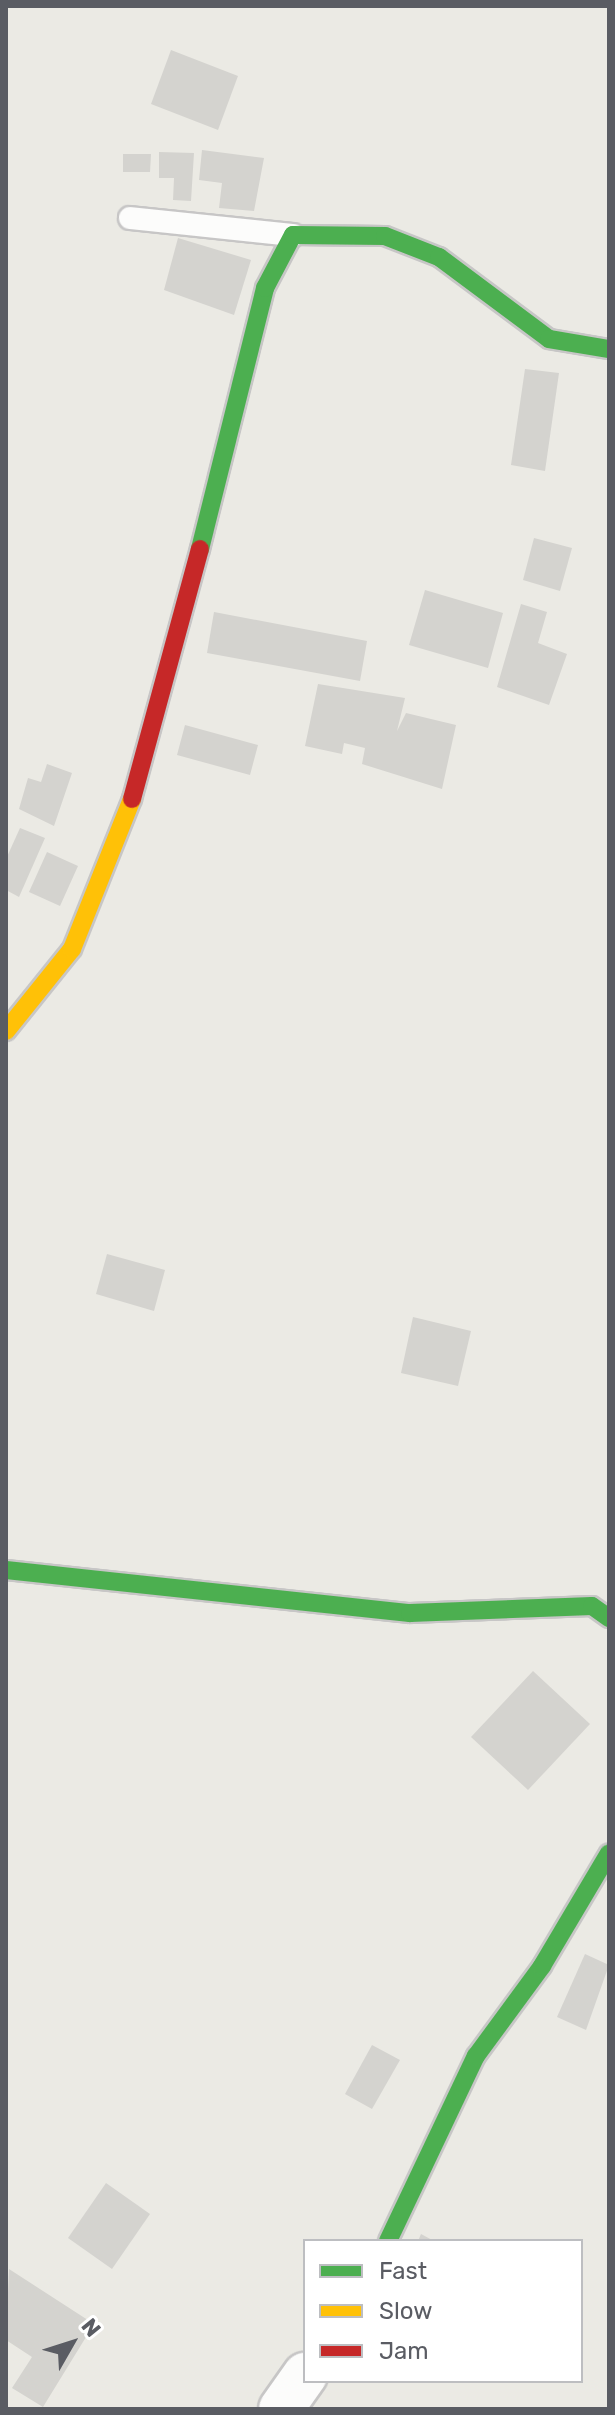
<!DOCTYPE html>
<style>
body{margin:0}
#map{position:relative;width:615px;height:2415px;overflow:hidden;background:#ebeae4;font-family:Rubik,sans-serif}
div>[style]{position:absolute}
[style*='--x']{left:calc(var(--x)*1px);top:calc(var(--y)*1px);width:calc(var(--w)*1px);rotate:calc(var(--a)*1deg)}
.building>*{inset:0;background:#d4d3cf}
.roads{filter:drop-shadow(2px 0 #c7c6c6) drop-shadow(-2px 0 #c7c6c6) drop-shadow(0 2px #c7c6c6) drop-shadow(0 -2px #c7c6c6)}
.lane>*{height:22px;margin:-11px;padding:0 11px;transform-origin:11px;border-radius:11px;background:#fcfcfb}
.street>*{height:44px;margin:-22px;padding:0 22px;transform-origin:22px;border-radius:22px;background:#fcfcfb}
.fast>*{height:18px;margin:-9px;padding:0 9px;transform-origin:9px;border-radius:9px;background:#4caf50}
.slow>*{height:18px;margin:-9px;padding:0 9px;transform-origin:9px;border-radius:9px;background:#ffc107}
.jam>*{height:18px;margin:-9px;padding:0 9px;transform-origin:9px;border-radius:9px;background:#c62828}
span{translate:-50% -50%;white-space:nowrap;text-align:center;line-height:1.15;-webkit-text-stroke:8px #fff;paint-order:stroke}
.frame{position:absolute;inset:0;border:8px solid #5a5c63;pointer-events:none}
.legend{position:absolute;left:303px;top:2239px;width:280px;height:144px;box-sizing:border-box;background:#fff;border:2px solid #bdbec1;margin:0;padding:10px 14px;list-style:none;font-size:24px;color:#5a5c63}
.legend li{display:flex;align-items:center;gap:16px;height:40px}
.legend b{width:40px;border:2px solid #bdbec1}
.north{position:absolute;left:32px;top:2303px;width:80px;height:80px;-webkit-text-stroke:6px #fff;paint-order:stroke;rotate:51deg;font-size:22px;font-weight:700;line-height:32px;text-align:center;color:#5a5c63}
.north::after{content:'';display:block;margin:auto;width:28px;height:36px;background:#5a5c63;clip-path:polygon(50% 0,100% 100%,50% 72%,0 100%)}
</style>
<div id="map">
<div class="building">
<i style="clip-path:polygon(171px 50px,238px 76px,218px 130px,151px 104px)"></i>
<i style="clip-path:polygon(202px 150px,264px 158px,254px 211px,219px 208px,222px 183px,199px 180px)"></i>
<i style="clip-path:polygon(159px 152px,194px 153px,191px 201px,173px 200px,174px 178px,159px 178px)"></i>
<i style="clip-path:polygon(123px 154px,151px 154px,150px 172px,123px 172px)"></i>
<i style="clip-path:polygon(178px 238px,251px 260px,234px 315px,164px 290px)"></i>
<i style="clip-path:polygon(525px 369px,559px 373px,545px 471px,511px 465px)"></i>
<i style="clip-path:polygon(534px 538px,572px 548px,560px 591px,523px 580px)"></i>
<i style="clip-path:polygon(425px 590px,503px 613px,488px 668px,409px 645px)"></i>
<i style="clip-path:polygon(521px 604px,547px 612px,538px 643px,567px 654px,549px 705px,497px 687px)"></i>
<i style="clip-path:polygon(214px 612px,367px 641px,360px 681px,207px 653px)"></i>
<i style="clip-path:polygon(318px 684px,405px 698px,397px 731px,406px 713px,456px 725px,442px 789px,362px 764px,365px 748px,344px 743px,342px 754px,305px 746px)"></i>
<i style="clip-path:polygon(185px 725px,258px 745px,250px 775px,177px 755px)"></i>
<i style="clip-path:polygon(47px 764px,72px 773px,54px 826px,19px 809px,28px 778px,41px 782px)"></i>
<i style="clip-path:polygon(20px 828px,45px 838px,19px 897px,6px 890px,6px 859px)"></i>
<i style="clip-path:polygon(47px 852px,78px 866px,60px 906px,29px 892px)"></i>
<i style="clip-path:polygon(107px 1254px,165px 1270px,154px 1311px,96px 1294px)"></i>
<i style="clip-path:polygon(413px 1317px,471px 1331px,458px 1386px,401px 1373px)"></i>
<i style="clip-path:polygon(533px 1671px,590px 1724px,528px 1790px,471px 1737px)"></i>
<i style="clip-path:polygon(585px 1954px,609px 1965px,586px 2030px,557px 2017px)"></i>
<i style="clip-path:polygon(372px 2045px,400px 2060px,372px 2109px,345px 2094px)"></i>
<i style="clip-path:polygon(106px 2183px,150px 2214px,112px 2269px,68px 2238px)"></i>
<i style="clip-path:polygon(421px 2234px,434px 2241px,418px 2241px)"></i>
<i style="clip-path:polygon(9px 2269px,94px 2324px,43px 2407px,12px 2388px,32px 2357px,6px 2340px)"></i>
</div>
<div class="roads">
<div class="lane">
<i style="--x:130;--y:218;--w:164;--a:6"></i>
</div>
<div class="street">
<i style="--x:281;--y:2409;--w:42;--a:-54.8"></i>
</div>
<div class="fast">
<i style="--x:200;--y:549;--w:269;--a:-76"></i>
<i style="--x:265;--y:288;--w:60;--a:-62.2"></i>
<i style="--x:293;--y:235;--w:92;--a:0.6"></i>
<i style="--x:385;--y:236;--w:58;--a:21.3"></i>
<i style="--x:439;--y:257;--w:137;--a:36.7"></i>
<i style="--x:549;--y:339;--w:61;--a:9.5"></i>
<i style="--x:6;--y:1570;--w:406;--a:6.1"></i>
<i style="--x:410;--y:1613;--w:182;--a:-2.2"></i>
<i style="--x:592;--y:1606;--w:21;--a:35"></i>
<i style="--x:388;--y:2241;--w:205;--a:-64.6"></i>
<i style="--x:476;--y:2056;--w:112;--a:-53.7"></i>
<i style="--x:542;--y:1966;--w:131;--a:-59.3"></i>
</div>
<div class="slow">
<i style="--x:6;--y:1031;--w:105;--a:-51.2"></i>
<i style="--x:72;--y:949;--w:162;--a:-68.2"></i>
</div>
<div class="jam">
<i style="--x:132;--y:799;--w:259;--a:-74.8"></i>
</div>
</div>
<div class="frame"></div>
<ul class="legend">
<li><b style="height:10px;background:#4caf50"></b>Fast</li>
<li><b style="height:10px;background:#ffc107"></b>Slow</li>
<li><b style="height:10px;background:#c62828"></b>Jam</li>
</ul>
<div class="north">N</div>
</div>
